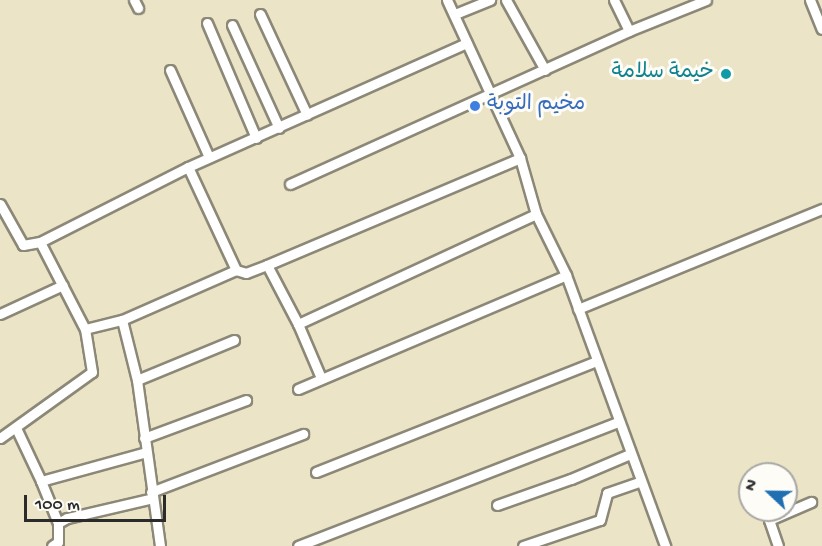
<!DOCTYPE html>
<meta charset="utf-8">
<style>
body{margin:0}
#map{position:relative;width:822px;height:546px;overflow:hidden;background:#ece4c6;font-family:"Gochi Hand","Playpen Sans Arabic",sans-serif}
div>[style]{position:absolute}
[style*='--x']{left:calc(var(--x)*1px);top:calc(var(--y)*1px);width:calc(var(--w)*1px);rotate:calc(var(--a)*1deg)}
.roads{filter:drop-shadow(2px 0 #8c8878) drop-shadow(-2px 0 #8c8878) drop-shadow(0 2px #8c8878) drop-shadow(0 -2px #8c8878)}
.minor>*{height:9px;margin:-4.5px;padding:0 4.5px;transform-origin:4.5px;border-radius:4.5px;background:#fff}
.dots>*{width:16px;height:16px;translate:-50% -50%;box-sizing:border-box;border:3px solid #fdfcf7;border-radius:50%}
span{translate:-50% -50%;white-space:nowrap;text-align:center;line-height:1.15;-webkit-text-stroke:6px #fdfcf7;paint-order:stroke}
.culture-label{font-size:21px;color:#0d838f}
.right{translate:-100% -50%;text-align:right}
.shop-label{font-size:21px;color:#366cbe}
.left{translate:0 -50%;text-align:left}
.north{position:absolute;left:738px;top:462px;width:60px;height:60px;box-sizing:border-box;background:#fdfcf7;border:2px solid #a9a8a5;border-radius:50%;rotate:292deg;font-size:16px;font-weight:700;line-height:24px;text-align:center;color:#2b2b2b}
.north::after{content:'';display:block;margin:auto;width:21px;height:27px;background:#1f6fb2;clip-path:polygon(50% 0,100% 100%,50% 72%,0 100%)}
.scale{position:absolute;left:24px;top:495px;width:142px;height:27px;box-sizing:border-box;border:3px solid #2b2b2b;border-top:0;padding-left:8px;font-size:18px;line-height:21px;white-space:nowrap;color:#2b2b2b;-webkit-text-stroke:4px #fdfcf7;paint-order:stroke}
</style>
<div id="map">
<div class="roads">
<div class="minor">
<i style="--x:134;--y:0;--w:9;--a:63"></i>
<i style="--x:447;--y:0;--w:174;--a:65.2"></i>
<i style="--x:520;--y:158;--w:58;--a:74.1"></i>
<i style="--x:536;--y:214;--w:68;--a:63.8"></i>
<i style="--x:566;--y:275;--w:289;--a:69.9"></i>
<i style="--x:506;--y:0;--w:80;--a:60.9"></i>
<i style="--x:614;--y:0;--w:34;--a:64"></i>
<i style="--x:810;--y:0;--w:31;--a:68"></i>
<i style="--x:260;--y:14;--w:111;--a:65"></i>
<i style="--x:455;--y:14;--w:38;--a:-22"></i>
<i style="--x:207;--y:23;--w:125;--a:66.9"></i>
<i style="--x:232;--y:25;--w:113;--a:65.5"></i>
<i style="--x:170;--y:70;--w:95;--a:65.9"></i>
<i style="--x:188;--y:167;--w:114;--a:65"></i>
<i style="--x:290;--y:184;--w:372;--a:-24.3"></i>
<i style="--x:629;--y:31;--w:83;--a:-21.9"></i>
<i style="--x:0;--y:204;--w:47;--a:60.7"></i>
<i style="--x:23;--y:245;--w:17;--a:-10"></i>
<i style="--x:40;--y:242;--w:166;--a:-26.9"></i>
<i style="--x:188;--y:167;--w:305;--a:-24"></i>
<i style="--x:40;--y:242;--w:98;--a:62.7"></i>
<i style="--x:267;--y:265;--w:67;--a:62.3"></i>
<i style="--x:298;--y:324;--w:59;--a:66.9"></i>
<i style="--x:578;--y:309;--w:264;--a:-22.3"></i>
<i style="--x:0;--y:314;--w:69;--a:-24.7"></i>
<i style="--x:122;--y:320;--w:124;--a:-23.7"></i>
<i style="--x:236;--y:270;--w:10;--a:17"></i>
<i style="--x:246;--y:273;--w:22;--a:-21"></i>
<i style="--x:267;--y:265;--w:275;--a:-22.9"></i>
<i style="--x:298;--y:324;--w:262;--a:-24.8"></i>
<i style="--x:137;--y:380;--w:105;--a:-22.4"></i>
<i style="--x:298;--y:389;--w:291;--a:-23"></i>
<i style="--x:16;--y:428;--w:59;--a:64.7"></i>
<i style="--x:41;--y:481;--w:109;--a:-15.4"></i>
<i style="--x:0;--y:438;--w:113;--a:-35.7"></i>
<i style="--x:92;--y:372;--w:44;--a:-99.2"></i>
<i style="--x:85;--y:329;--w:38;--a:-14"></i>
<i style="--x:122;--y:320;--w:62;--a:76"></i>
<i style="--x:137;--y:380;--w:168;--a:82.1"></i>
<i style="--x:144;--y:438;--w:109;--a:-20.4"></i>
<i style="--x:316;--y:472;--w:302;--a:-21.6"></i>
<i style="--x:41;--y:481;--w:45;--a:68"></i>
<i style="--x:151;--y:492;--w:163;--a:-20.9"></i>
<i style="--x:497;--y:505;--w:78;--a:-19.4"></i>
<i style="--x:571;--y:479;--w:64;--a:-23"></i>
<i style="--x:52;--y:546;--w:7;--a:-34"></i>
<i style="--x:58;--y:542;--w:19;--a:-90"></i>
<i style="--x:58;--y:523;--w:10;--a:-29"></i>
<i style="--x:67;--y:518;--w:88;--a:-13.1"></i>
<i style="--x:298;--y:546;--w:343;--a:-21.2"></i>
<i style="--x:523;--y:546;--w:81;--a:-18.7"></i>
<i style="--x:600;--y:520;--w:28;--a:-75"></i>
<i style="--x:607;--y:493;--w:36;--a:-19"></i>
<i style="--x:778;--y:546;--w:28;--a:-109"></i>
<i style="--x:769;--y:520;--w:46;--a:-23.2"></i>
</div>
</div>
<div class="dots">
<i style="left:726px;top:74px;background:#0f9aa8"></i>
<i style="left:475px;top:106px;background:#3f7fe0"></i>
</div>
<div class="culture-label">
<span class="right" style="left:714px;top:74px">خيمة سلامة</span>
</div>
<div class="shop-label">
<span class="left" style="left:487px;top:106px">مخيم التوبة</span>
</div>
<div class="north">N</div>
<div class="scale">100 m</div>
</div>
